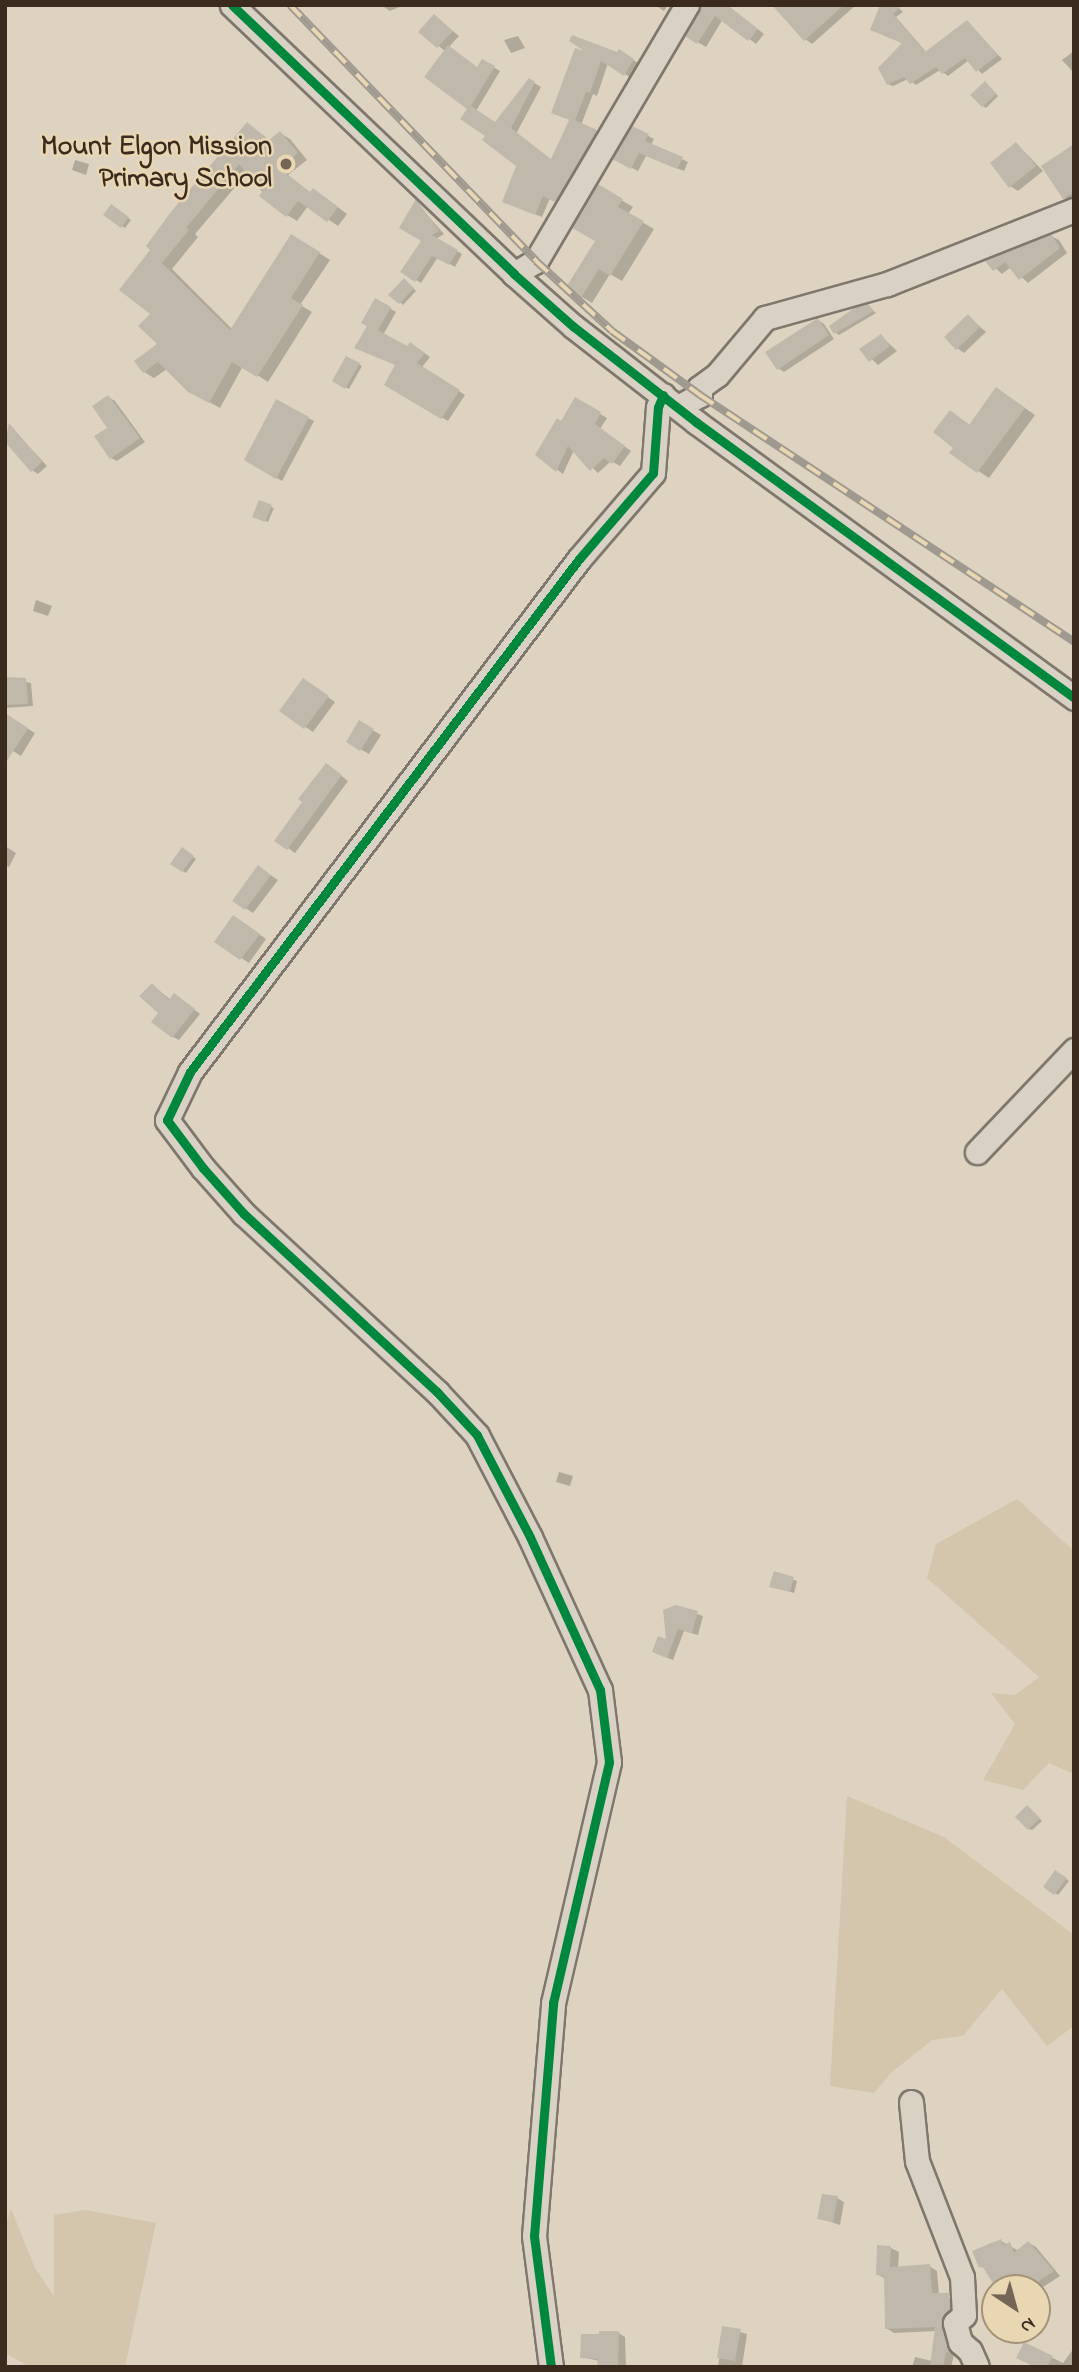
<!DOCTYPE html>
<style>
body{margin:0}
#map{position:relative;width:1079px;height:2372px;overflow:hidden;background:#ddd3c0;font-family:"Indie Flower",sans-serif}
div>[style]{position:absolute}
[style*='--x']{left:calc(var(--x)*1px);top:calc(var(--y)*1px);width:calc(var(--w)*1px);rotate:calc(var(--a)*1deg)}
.green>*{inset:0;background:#d4c6ac}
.shadow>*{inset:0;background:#0003}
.building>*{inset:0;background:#c0b9ab}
.roads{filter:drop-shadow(2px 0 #7f776c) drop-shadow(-2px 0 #7f776c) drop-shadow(0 2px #7f776c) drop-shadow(0 -2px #7f776c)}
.minor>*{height:23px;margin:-11.5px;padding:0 11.5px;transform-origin:11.5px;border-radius:11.5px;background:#d9d1c4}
.rail>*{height:8px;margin-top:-4px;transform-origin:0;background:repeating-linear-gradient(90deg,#e9d7b4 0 16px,#a0998f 0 32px);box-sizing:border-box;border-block:2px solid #a0998f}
.cycleway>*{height:9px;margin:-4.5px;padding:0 4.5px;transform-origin:4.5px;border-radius:4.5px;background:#00873e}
.dots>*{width:19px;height:19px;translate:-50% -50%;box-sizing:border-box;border:4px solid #e9d7b4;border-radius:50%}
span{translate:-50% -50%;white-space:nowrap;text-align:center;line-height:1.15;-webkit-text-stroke:5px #e9d7b4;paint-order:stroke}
.poi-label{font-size:28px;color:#3b2a1e;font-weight:700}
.right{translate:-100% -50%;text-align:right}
.frame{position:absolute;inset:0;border:7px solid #3b2a1e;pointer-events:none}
.north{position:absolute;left:981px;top:2274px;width:70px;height:70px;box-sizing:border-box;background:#e9d7b4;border:2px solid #a39278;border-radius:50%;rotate:144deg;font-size:19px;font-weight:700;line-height:28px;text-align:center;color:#3b2a1e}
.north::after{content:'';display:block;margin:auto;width:24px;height:32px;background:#746557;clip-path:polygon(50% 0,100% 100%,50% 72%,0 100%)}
</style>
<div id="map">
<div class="green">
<i style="clip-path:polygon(1017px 1499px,1074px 1551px,1074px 1774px,1049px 1763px,1023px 1790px,983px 1780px,1015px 1724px,991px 1693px,1015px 1695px,1039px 1677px,927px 1578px,936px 1544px)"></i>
<i style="clip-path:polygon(847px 1796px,944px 1837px,1074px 1935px,1074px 2026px,1047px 2046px,1002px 1989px,963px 2036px,932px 2040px,891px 2073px,874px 2093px,830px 2086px)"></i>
<i style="clip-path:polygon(11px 2209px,35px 2268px,54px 2296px,54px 2215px,86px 2210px,156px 2223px,125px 2367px,30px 2367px,5px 2353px,5px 2228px)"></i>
</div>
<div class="shadow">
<i style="clip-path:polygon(381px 5px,404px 5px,390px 11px)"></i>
<i style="clip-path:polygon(655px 5px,668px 5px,664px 11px)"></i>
<i style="clip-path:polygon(727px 5px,764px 34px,756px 44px,723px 19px,706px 47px,687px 36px)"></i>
<i style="clip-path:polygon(818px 5px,856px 5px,812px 44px,805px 39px)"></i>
<i style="clip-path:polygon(896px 5px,903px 12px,896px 17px,926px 52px,916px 48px,921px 56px,967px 22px,1002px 59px,982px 74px,969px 60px,948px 76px,940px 70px,916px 85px,908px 79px,893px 86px,888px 84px,904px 44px,877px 32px)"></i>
<i style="clip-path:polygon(434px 16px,459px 36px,448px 48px,478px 69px,483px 61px,500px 71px,476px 111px,496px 124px,529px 80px,541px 87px,516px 134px,552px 160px,570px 120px,576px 50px,618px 55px,620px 52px,640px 64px,631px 78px,608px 63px,597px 96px,593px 94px,581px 125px,603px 135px,562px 204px,550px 198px,542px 217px,511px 205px,518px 165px,487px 136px,469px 109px,445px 51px,421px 32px)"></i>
<i style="clip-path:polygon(518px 36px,525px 48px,511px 53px,504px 40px)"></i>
<i style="clip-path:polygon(1074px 51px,1074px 73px,1062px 60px)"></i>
<i style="clip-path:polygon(988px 85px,998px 96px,986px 108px,983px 106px)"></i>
<i style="clip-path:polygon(247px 124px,271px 141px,280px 133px,290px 139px,307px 160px,288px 175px,311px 193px,323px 196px,347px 214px,338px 226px,308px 206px,297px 221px,287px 215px,248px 172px,195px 234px,198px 237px,172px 269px,232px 329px,302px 242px,330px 260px,300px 305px,312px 312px,268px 382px,243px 366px,220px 408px,189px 391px,167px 369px,154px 378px,144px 372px,159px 344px,153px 314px,122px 289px)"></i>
<i style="clip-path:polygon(633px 128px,654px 139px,651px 145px,688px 162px,684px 171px,646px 156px,638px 171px,615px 159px)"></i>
<i style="clip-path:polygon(1017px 144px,1043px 171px,1018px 191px,1010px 186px)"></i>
<i style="clip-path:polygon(1074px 146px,1074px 201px,1072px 202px,1064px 198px)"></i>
<i style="clip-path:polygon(75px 160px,89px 164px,86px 175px,72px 170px)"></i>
<i style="clip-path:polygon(598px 186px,633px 207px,628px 214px,654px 229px,622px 281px,610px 274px,592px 303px,567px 288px,597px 240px)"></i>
<i style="clip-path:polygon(416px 202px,444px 234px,436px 239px,462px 254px,455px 267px,438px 257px,421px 283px,403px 272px,423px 240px)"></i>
<i style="clip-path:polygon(111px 206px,131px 220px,125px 228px,105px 215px)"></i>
<i style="clip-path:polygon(1051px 236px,1059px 240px,1067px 253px,1028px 283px,1011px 267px,1002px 274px,988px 261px)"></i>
<i style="clip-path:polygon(407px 282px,416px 291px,403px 305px,391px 294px)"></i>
<i style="clip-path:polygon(376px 300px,396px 312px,383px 335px,407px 348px,416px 347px,430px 357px,422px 367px,465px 395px,448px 421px,386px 385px,397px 365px,369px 326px)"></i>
<i style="clip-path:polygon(868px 306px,876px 313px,839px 335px,836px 333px,831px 326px)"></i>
<i style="clip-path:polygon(968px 316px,986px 332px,964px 353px,957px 348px)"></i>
<i style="clip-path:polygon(818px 320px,824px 324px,834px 339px,784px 372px,778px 368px)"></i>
<i style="clip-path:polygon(881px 336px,897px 351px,878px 365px,862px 350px)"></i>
<i style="clip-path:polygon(347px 358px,362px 366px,349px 389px,334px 380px)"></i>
<i style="clip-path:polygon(1008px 396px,1035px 415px,989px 478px,951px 453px,955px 448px,951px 412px,971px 426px)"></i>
<i style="clip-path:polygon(108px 397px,115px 401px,145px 442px,117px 461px,111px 458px)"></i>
<i style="clip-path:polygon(576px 400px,607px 418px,600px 429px,631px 451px,620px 466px,611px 461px,598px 473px,574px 450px,563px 474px,538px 455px)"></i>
<i style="clip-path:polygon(277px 402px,314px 421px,282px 481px,246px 460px)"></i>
<i style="clip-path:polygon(10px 426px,47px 466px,38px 474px,32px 470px)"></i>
<i style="clip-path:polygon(271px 507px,274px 508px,268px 522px,257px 518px)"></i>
<i style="clip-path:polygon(36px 600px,52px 606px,48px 616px,33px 611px)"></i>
<i style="clip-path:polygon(5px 678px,31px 683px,33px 706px,5px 708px)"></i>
<i style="clip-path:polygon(311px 685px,335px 702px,313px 732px,282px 711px)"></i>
<i style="clip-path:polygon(10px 718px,35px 733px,21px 756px,5px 746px)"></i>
<i style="clip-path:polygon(360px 723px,381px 735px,369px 754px,348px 742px)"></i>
<i style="clip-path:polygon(334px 770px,348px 781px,295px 853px,288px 848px)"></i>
<i style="clip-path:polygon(5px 846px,16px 853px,9px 867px,5px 865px)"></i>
<i style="clip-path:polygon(182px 849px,196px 859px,186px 873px,172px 864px)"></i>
<i style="clip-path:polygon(266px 872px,278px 880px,253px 913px,234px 900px)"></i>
<i style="clip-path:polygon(241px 921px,266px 939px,249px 963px,216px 941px)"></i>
<i style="clip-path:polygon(152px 985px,171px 1000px,181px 999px,200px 1014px,179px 1040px,173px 1037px,160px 1013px)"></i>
<i style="clip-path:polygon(559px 1472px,573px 1476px,570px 1486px,556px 1482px)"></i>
<i style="clip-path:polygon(775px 1574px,797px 1581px,794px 1593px,775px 1587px)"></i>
<i style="clip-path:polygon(676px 1607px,703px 1616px,698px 1635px,684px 1631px,673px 1660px,660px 1655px,668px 1641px)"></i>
<i style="clip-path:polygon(1030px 1809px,1042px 1821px,1032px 1830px,1029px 1829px)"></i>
<i style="clip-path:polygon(1056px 1872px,1069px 1881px,1058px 1895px,1045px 1886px)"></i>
<i style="clip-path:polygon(837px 2198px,844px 2202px,840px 2225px,819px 2218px)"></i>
<i style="clip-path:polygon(1001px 2241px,1019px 2251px,1029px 2243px,1036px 2247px,1060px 2276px,1037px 2291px,1037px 2288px,998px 2288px,987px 2270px,980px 2266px)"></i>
<i style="clip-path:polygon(879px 2247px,891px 2248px,899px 2252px,898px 2268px,929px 2266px,937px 2271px,939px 2295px,956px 2300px,949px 2331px,957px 2356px,954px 2355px,951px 2367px,912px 2367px,915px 2357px,932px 2361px,936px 2331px,894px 2333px,886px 2328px,886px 2279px,877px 2274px)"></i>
<i style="clip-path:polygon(724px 2328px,747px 2334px,742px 2367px,718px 2367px)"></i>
<i style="clip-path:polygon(619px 2333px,625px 2337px,626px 2367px,599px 2367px,599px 2361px,582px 2357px)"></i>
<i style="clip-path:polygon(1025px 2344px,1063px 2363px,1074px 2348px,1074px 2367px,1037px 2367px)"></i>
</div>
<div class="building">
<i style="clip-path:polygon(702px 5px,727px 5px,758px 29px,748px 41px,715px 16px,697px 44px,685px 36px)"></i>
<i style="clip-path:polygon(772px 5px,844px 5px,804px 41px)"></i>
<i style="clip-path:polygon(880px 5px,902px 5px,893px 14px,925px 52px,967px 20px,998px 55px,976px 72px,965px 58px,942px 74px,936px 67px,910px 84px,904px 77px,887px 85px,878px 68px,902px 43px,870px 30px)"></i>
<i style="clip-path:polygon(434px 14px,453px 31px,437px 48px,418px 32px)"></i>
<i style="clip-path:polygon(572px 35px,617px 52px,619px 49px,634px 59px,624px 76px,601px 61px,590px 93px,586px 92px,575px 120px,597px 130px,555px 202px,543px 196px,535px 215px,502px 202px,516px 166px,482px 140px,485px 136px,460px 119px,467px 109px,424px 77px,448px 45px,477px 67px,482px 59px,495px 66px,471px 106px,495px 122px,529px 78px,535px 82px,511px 128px,551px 159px,569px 120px,551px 113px,575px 48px,584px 51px,569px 41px)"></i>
<i style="clip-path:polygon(985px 81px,996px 94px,982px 107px,970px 95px)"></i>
<i style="clip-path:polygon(247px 122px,269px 140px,280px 131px,298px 153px,279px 169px,310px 192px,313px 188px,338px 207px,327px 222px,298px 201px,286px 217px,259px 196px,262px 192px,239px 164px,186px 228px,189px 230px,162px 263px,230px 330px,291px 234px,320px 252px,291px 298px,303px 305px,257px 377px,232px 362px,209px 403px,188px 392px,158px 362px,143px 373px,134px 361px,157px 344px,138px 326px,150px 314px,119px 290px,150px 250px,146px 246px,170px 213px)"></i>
<i style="clip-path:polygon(632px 126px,649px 134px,645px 141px,683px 157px,677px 169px,639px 153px,631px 169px,612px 159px)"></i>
<i style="clip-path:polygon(1016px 142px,1036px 166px,1009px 188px,990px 163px)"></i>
<i style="clip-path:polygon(1074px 144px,1074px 192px,1063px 199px,1041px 166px)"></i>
<i style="clip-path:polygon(598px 184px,623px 199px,618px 207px,644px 221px,610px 276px,599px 269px,581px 298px,565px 289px,595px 241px,572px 228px)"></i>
<i style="clip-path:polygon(416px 199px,439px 231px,432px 235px,458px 250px,449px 265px,432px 256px,415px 282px,400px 272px,421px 241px,399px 228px)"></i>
<i style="clip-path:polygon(111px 204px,129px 217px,121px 228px,103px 215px)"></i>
<i style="clip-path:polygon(1051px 234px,1060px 248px,1019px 280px,1005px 262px,993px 271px,985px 261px)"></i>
<i style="clip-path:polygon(404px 278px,414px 288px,399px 304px,388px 295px)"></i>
<i style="clip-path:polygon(375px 298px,391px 307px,378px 330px,407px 346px,410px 342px,425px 353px,417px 363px,460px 390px,441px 419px,384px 385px,395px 365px,354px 348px,367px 326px,361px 323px)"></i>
<i style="clip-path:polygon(868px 304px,874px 311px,834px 334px,829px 326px,854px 308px)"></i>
<i style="clip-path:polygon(968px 314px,980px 327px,956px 350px,944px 337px)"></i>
<i style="clip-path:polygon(818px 318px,829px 335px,777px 370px,765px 352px)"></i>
<i style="clip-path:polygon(881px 334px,890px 346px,869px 362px,859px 349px)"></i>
<i style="clip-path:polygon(346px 356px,360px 363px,345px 389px,332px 381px)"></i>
<i style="clip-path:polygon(996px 387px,1025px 408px,977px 473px,949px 453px,953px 448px,933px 432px,950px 410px,969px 425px)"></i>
<i style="clip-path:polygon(108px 395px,140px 438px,110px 459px,94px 436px,107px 428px,92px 406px)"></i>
<i style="clip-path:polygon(575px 397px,601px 412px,595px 424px,625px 446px,612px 464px,604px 458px,590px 471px,568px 446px,556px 472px,535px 455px,557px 418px,561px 421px)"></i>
<i style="clip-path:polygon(276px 399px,309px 417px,276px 479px,244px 460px)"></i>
<i style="clip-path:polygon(9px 423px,42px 462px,31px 472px,5px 442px)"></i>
<i style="clip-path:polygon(259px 500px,272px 505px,265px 522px,252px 517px)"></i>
<i style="clip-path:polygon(5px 677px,26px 678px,28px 704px,5px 705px)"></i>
<i style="clip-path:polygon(303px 678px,329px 696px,304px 729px,279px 711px)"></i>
<i style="clip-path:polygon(5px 713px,28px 728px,5px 764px)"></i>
<i style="clip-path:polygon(359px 720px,374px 729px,360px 751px,346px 742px)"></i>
<i style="clip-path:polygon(326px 763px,342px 775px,287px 850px,274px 841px,302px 802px,298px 799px)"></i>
<i style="clip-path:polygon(182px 847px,194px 856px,182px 872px,170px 864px)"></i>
<i style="clip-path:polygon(258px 865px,271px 875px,245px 910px,232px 901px)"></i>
<i style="clip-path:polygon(233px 915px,260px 934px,240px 960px,214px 942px)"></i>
<i style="clip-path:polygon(152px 983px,169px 1000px,174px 993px,195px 1009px,172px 1038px,151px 1022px,158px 1013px,139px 996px)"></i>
<i style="clip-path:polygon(774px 1571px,794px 1577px,790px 1592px,769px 1587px)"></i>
<i style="clip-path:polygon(676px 1605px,698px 1611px,692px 1633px,678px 1629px,667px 1658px,652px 1652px,658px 1636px,666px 1639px,663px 1610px)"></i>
<i style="clip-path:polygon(1027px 1805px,1040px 1818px,1028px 1830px,1015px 1817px)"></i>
<i style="clip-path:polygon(1055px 1870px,1067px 1878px,1054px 1895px,1043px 1887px)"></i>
<i style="clip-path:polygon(822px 2194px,838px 2196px,833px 2222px,817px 2219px)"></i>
<i style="clip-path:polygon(1001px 2239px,1003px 2245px,1010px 2242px,1014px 2253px,1028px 2241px,1054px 2271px,1028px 2288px,996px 2288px,982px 2266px,979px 2268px,972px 2251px)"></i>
<i style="clip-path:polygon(877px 2245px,891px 2246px,890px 2267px,930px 2264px,932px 2293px,949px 2293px,950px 2309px,942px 2318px,941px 2326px,951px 2353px,946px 2352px,943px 2367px,930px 2367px,935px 2327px,885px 2329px,884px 2276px,876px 2275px)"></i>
<i style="clip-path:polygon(722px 2326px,741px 2329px,735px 2361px,717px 2358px)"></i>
<i style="clip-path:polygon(599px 2331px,619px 2331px,618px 2367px,597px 2367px,598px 2359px,580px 2358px,581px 2334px,599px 2334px)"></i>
<i style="clip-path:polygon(1024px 2342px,1053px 2356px,1047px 2367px,1035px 2367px,1016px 2358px)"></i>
</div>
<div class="roads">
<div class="minor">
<i style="--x:232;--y:5;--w:390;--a:43.6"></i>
<i style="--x:514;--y:274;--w:80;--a:41.5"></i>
<i style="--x:574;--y:327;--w:155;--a:37.9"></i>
<i style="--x:696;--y:422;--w:468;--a:36.1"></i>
<i style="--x:514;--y:274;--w:26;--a:-31"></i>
<i style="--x:536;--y:261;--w:297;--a:-59.5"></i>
<i style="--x:678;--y:407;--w:25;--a:-29"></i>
<i style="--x:700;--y:395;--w:7;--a:-98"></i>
<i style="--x:699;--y:388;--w:22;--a:-36"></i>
<i style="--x:717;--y:375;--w:75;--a:-49.9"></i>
<i style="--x:765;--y:318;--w:127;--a:-15.6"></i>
<i style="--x:887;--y:284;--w:201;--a:-21.6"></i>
<i style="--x:977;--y:1152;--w:141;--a:-46.4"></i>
<i style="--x:911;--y:2102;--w:59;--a:84.2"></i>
<i style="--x:917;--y:2161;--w:124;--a:68.8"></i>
<i style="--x:962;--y:2277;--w:38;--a:87"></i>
<i style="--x:964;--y:2315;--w:12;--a:138"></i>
<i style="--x:955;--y:2323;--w:20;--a:75"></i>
<i style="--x:960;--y:2342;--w:13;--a:42"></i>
<i style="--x:970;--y:2351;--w:17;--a:66"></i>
<i style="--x:551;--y:2367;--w:132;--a:-97.4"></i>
<i style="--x:534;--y:2236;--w:234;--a:-85.3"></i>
<i style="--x:553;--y:2003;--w:247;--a:-76.9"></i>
<i style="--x:609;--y:1762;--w:73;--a:-97.1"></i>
<i style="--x:600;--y:1690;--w:168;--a:-114.6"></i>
<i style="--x:530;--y:1537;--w:115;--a:-117.5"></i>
<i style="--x:477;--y:1435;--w:59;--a:-132.9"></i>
<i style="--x:437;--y:1392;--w:263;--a:-137.3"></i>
<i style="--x:244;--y:1214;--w:62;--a:-131.7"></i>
<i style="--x:203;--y:1168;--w:60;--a:-126.9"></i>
<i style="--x:167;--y:1120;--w:53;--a:-64.4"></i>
<i style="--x:190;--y:1072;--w:644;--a:-52.83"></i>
<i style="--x:579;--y:559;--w:113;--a:-49.3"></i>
<i style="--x:653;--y:473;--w:66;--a:-85.7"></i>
<i style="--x:658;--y:407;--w:13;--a:-67"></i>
</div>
</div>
<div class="rail">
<i style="--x:290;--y:5;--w:355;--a:46.1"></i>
<i style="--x:536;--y:261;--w:103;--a:42.6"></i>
<i style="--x:612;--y:331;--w:109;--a:36"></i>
<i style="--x:700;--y:395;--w:448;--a:33.4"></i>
</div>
<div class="cycleway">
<i style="--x:232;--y:5;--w:390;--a:43.6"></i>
<i style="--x:514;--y:274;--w:80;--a:41.5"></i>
<i style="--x:574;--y:327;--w:155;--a:37.9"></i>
<i style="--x:696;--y:422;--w:468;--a:36.1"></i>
<i style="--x:551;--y:2367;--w:132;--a:-97.4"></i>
<i style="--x:534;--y:2236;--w:234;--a:-85.3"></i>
<i style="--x:553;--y:2003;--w:247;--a:-76.9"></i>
<i style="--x:609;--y:1762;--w:73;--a:-97.1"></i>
<i style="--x:600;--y:1690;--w:168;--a:-114.6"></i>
<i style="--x:530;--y:1537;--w:115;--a:-117.5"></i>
<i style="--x:477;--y:1435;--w:59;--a:-132.9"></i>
<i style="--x:437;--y:1392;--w:263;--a:-137.3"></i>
<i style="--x:244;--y:1214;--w:62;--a:-131.7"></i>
<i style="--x:203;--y:1168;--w:60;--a:-126.9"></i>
<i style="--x:167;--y:1120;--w:53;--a:-64.4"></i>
<i style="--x:190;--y:1072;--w:644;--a:-52.83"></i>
<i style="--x:579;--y:559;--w:113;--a:-49.3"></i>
<i style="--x:653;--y:473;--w:66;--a:-85.7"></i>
<i style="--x:658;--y:407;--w:13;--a:-67"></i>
</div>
<div class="dots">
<i style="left:286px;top:164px;background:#746557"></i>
</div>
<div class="poi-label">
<span class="right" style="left:272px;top:164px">Mount Elgon Mission<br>Primary School</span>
</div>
<div class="frame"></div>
<div class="north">N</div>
</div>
